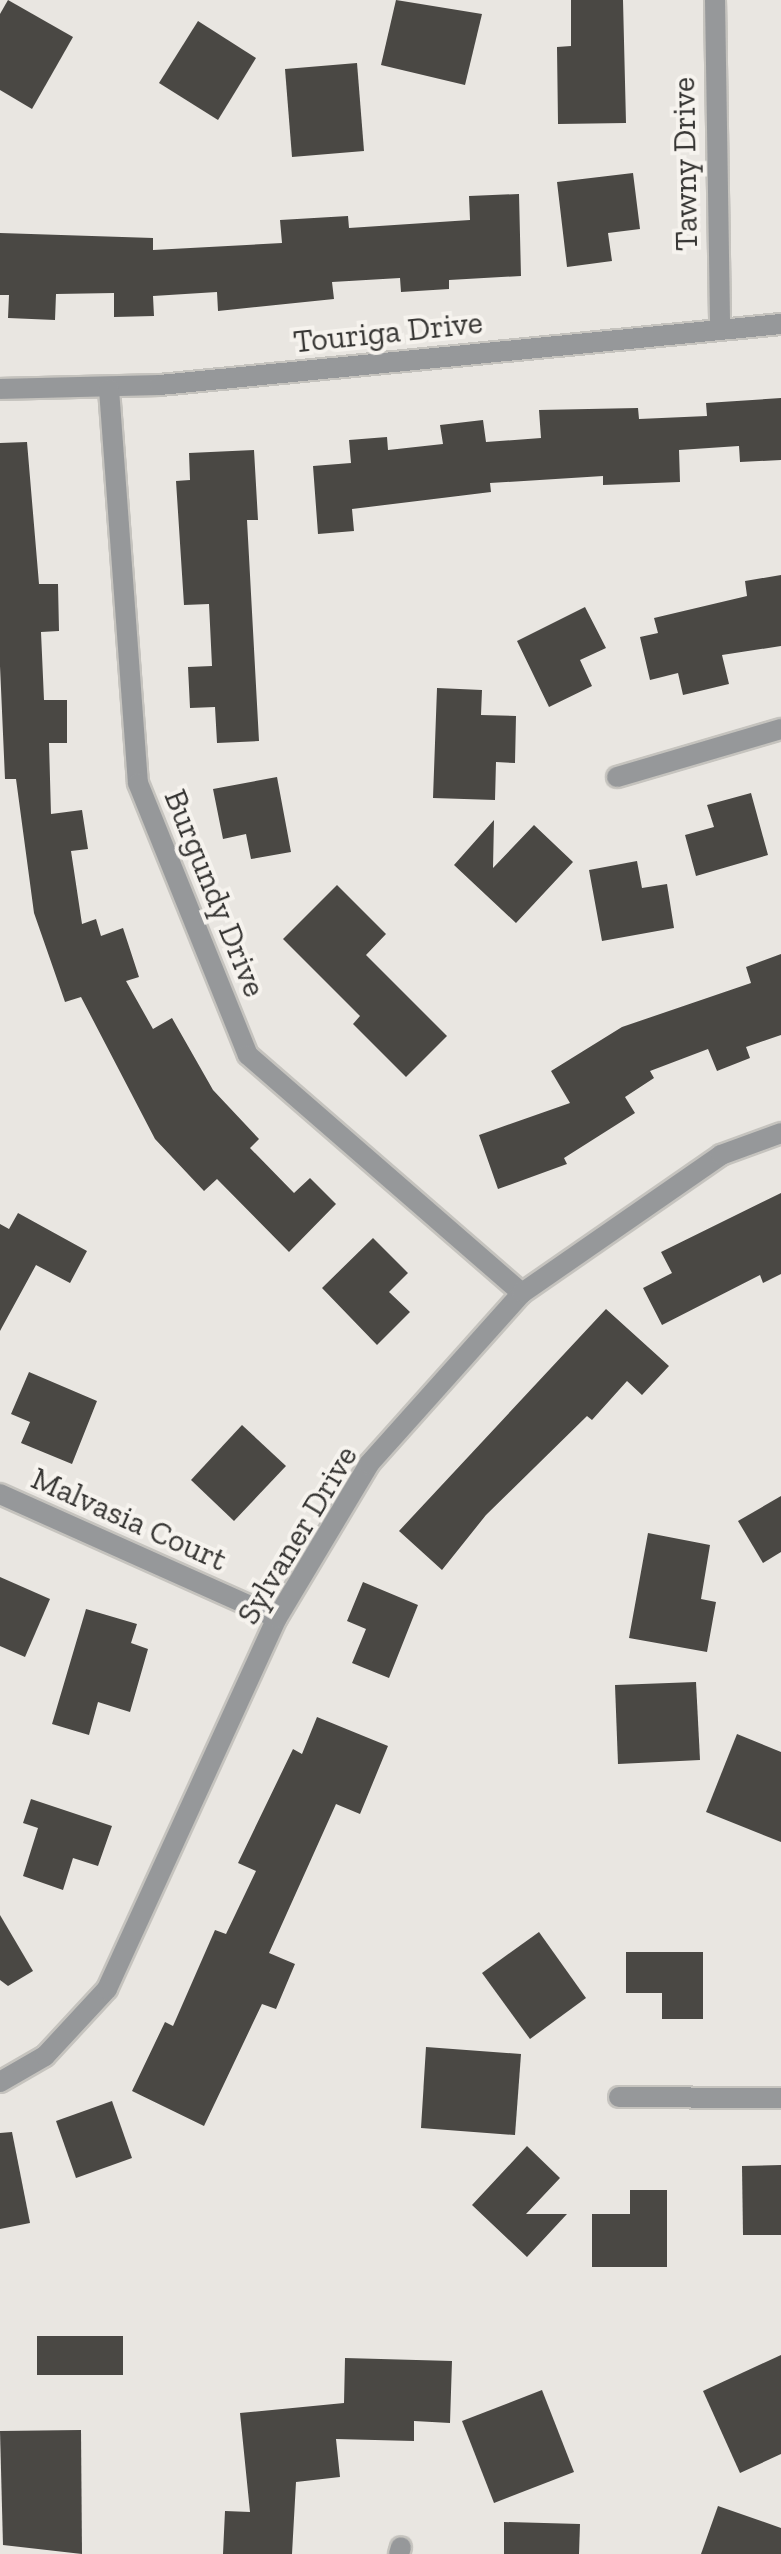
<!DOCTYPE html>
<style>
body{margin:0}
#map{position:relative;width:781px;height:2554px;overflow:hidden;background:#e9e6e1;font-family:"Zilla Slab",serif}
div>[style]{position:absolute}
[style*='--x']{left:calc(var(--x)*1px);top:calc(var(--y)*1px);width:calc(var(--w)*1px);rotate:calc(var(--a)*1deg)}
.building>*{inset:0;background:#4a4844}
.roads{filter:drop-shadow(2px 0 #c5c3be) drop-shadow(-2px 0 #c5c3be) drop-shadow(0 2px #c5c3be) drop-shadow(0 -2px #c5c3be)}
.minor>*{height:20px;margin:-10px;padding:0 10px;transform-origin:10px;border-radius:10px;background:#96989a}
span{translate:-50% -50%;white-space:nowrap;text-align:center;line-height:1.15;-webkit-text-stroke:8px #f6f3ee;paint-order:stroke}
.street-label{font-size:32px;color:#373634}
</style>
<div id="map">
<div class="building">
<i style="clip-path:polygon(8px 0,73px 37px,32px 109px,0 90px,0 14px)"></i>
<i style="clip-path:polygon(396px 0,482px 14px,465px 85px,381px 65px)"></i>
<i style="clip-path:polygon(571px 0,623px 0,626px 123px,558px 124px,557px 47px,571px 46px)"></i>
<i style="clip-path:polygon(198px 21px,256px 58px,218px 120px,159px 83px)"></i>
<i style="clip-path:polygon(357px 63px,364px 151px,292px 157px,285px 69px)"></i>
<i style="clip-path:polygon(633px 173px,640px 229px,608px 233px,612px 261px,567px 267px,557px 182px)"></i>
<i style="clip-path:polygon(519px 194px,521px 276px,449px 280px,449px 289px,401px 292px,400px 278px,332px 282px,334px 299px,218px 311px,217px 292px,153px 296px,154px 316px,114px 317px,114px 293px,56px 294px,55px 320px,8px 318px,9px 295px,0 295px,0 233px,153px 238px,153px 250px,282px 243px,280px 220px,348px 216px,349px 228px,470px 220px,469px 196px)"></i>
<i style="clip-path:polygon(781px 398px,781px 460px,740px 462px,739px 446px,679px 450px,680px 482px,603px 485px,603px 476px,490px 483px,491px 492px,352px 509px,354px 531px,318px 534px,313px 466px,351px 463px,349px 440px,387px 437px,388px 450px,443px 444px,440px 425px,483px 420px,486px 442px,541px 438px,539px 410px,638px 408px,639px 419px,707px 416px,706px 403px)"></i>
<i style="clip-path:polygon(27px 442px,39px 584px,58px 584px,59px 631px,41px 632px,44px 700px,67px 700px,67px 743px,49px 743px,51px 814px,82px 810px,88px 849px,71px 851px,82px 924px,96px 919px,101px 936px,123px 928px,139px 977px,126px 981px,153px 1029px,172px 1018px,213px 1090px,259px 1139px,250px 1148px,294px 1193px,310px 1178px,336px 1204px,289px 1252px,217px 1179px,204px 1191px,155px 1139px,81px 997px,65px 1002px,34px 913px,16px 779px,5px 779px,0 666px,0 443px)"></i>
<i style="clip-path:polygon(254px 450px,258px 520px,247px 520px,259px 741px,217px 743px,215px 707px,190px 708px,188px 667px,212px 666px,209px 604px,184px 605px,176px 481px,190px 480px,189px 453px)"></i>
<i style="clip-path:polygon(781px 575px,781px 646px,722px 655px,729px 684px,683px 695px,678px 673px,650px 680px,640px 637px,658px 633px,654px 618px,747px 596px,745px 581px)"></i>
<i style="clip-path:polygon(585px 607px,606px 648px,580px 660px,592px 686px,549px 707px,517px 641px)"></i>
<i style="clip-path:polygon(437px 688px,482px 690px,481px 715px,516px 716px,515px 763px,496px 762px,495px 800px,433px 798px)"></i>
<i style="clip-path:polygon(277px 777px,291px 852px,251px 859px,246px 834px,223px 839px,213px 789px)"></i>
<i style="clip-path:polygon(751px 793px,768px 855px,696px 876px,685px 835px,714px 827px,707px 805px)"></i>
<i style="clip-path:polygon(494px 820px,493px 868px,534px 825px,573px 862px,516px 923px,454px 865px)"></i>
<i style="clip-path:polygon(637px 861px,642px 888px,667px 884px,674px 928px,602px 941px,589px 870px)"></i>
<i style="clip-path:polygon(337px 885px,386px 934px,366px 955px,447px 1036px,406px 1077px,353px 1024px,360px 1016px,283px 939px)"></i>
<i style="clip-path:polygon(781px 954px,781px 1035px,746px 1047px,750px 1058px,717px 1071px,708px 1049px,650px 1071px,654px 1078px,625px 1097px,635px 1113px,564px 1158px,567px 1164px,498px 1189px,479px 1135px,570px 1103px,551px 1071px,622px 1027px,751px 983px,746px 967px)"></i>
<i style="clip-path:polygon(781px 1193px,781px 1274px,763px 1283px,760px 1275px,662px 1325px,643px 1288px,672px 1273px,661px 1252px)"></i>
<i style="clip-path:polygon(18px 1213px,87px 1251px,70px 1283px,36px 1265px,0 1331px,0 1224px,9px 1229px)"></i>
<i style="clip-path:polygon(373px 1238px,408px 1273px,389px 1292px,410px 1312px,377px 1345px,322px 1288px)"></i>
<i style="clip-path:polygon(606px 1309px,669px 1366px,642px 1395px,627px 1381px,592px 1420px,587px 1416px,486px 1515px,442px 1570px,399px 1531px)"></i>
<i style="clip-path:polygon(29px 1372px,97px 1401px,72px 1464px,21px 1443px,30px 1422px,11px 1414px)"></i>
<i style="clip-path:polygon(242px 1425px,286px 1466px,234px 1521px,191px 1480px)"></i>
<i style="clip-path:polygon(781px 1496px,781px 1552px,763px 1563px,738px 1521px)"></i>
<i style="clip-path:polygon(648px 1533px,710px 1545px,701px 1599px,716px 1602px,707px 1652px,629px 1638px)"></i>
<i style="clip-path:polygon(0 1577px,50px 1599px,25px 1657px,0 1646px)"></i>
<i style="clip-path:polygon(363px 1582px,418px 1605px,389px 1678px,352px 1663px,366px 1629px,347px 1621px)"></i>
<i style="clip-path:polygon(86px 1609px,137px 1624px,131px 1643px,148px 1649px,130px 1712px,98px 1702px,89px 1735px,52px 1724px)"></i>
<i style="clip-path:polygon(696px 1682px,700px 1760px,618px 1764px,615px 1685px)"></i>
<i style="clip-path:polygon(317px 1717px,388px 1746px,360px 1814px,336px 1804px,269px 1953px,295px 1964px,276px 2009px,262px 2004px,204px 2126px,132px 2091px,165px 2022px,173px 2026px,215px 1930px,226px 1934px,256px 1871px,238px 1863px,293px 1749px,302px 1754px)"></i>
<i style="clip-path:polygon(737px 1734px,781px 1752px,781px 1842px,706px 1812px)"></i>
<i style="clip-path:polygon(31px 1799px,112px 1826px,98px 1866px,73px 1858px,63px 1890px,23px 1876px,38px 1828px,23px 1823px)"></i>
<i style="clip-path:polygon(0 1915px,33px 1971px,8px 1986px,0 1980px)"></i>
<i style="clip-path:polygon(539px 1932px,586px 1998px,530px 2039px,482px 1973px)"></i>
<i style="clip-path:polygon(626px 1952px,703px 1952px,703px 2019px,662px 2019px,662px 1993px,626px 1993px)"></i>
<i style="clip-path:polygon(426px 2047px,521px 2054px,515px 2135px,421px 2128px)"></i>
<i style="clip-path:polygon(112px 2101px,132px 2158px,76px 2178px,56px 2121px)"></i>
<i style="clip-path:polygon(12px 2132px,30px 2223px,0 2229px,0 2133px)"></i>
<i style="clip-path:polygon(527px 2146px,560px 2178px,526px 2214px,567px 2214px,527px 2257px,472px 2205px)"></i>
<i style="clip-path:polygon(781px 2165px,781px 2235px,743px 2235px,742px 2166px)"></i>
<i style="clip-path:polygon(630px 2190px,667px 2190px,667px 2267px,592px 2267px,592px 2214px,630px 2214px)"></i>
<i style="clip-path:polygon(37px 2336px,123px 2336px,123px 2375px,37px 2375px)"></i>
<i style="clip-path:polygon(781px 2355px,781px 2454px,740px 2473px,703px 2391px)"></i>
<i style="clip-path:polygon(345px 2358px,452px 2361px,450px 2423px,414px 2421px,414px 2441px,336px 2439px,340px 2477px,296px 2482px,292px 2554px,223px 2554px,225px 2511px,250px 2512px,240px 2413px,344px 2403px)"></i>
<i style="clip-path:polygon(542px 2390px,574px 2472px,494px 2503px,462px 2421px)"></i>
<i style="clip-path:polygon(81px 2430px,82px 2554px,3px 2545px,0 2431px)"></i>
<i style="clip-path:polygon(718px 2506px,781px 2528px,781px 2554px,701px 2554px)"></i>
<i style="clip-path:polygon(504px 2522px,580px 2524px,579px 2554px,504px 2554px)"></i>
</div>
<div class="roads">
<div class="minor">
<i style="--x:715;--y:0;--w:327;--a:89.1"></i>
<i style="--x:0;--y:389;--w:160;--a:-1.4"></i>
<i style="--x:160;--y:385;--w:624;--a:-5.61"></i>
<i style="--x:109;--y:389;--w:395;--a:85.8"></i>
<i style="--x:138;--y:783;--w:293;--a:68"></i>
<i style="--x:248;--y:1055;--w:363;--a:41"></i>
<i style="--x:617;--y:777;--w:171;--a:-16.3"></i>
<i style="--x:0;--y:1494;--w:303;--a:24.1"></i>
<i style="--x:0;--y:2082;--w:52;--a:-30"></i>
<i style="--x:45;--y:2056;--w:91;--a:-47.2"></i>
<i style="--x:107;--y:1989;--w:408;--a:-65.4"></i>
<i style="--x:277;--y:1618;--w:179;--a:-59.1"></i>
<i style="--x:369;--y:1464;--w:229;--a:-48.2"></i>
<i style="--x:522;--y:1293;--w:242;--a:-34.7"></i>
<i style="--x:721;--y:1155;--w:64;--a:-20.1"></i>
<i style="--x:619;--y:2097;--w:162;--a:0.4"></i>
<i style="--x:399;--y:2554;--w:7;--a:-74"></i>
</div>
</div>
<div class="street-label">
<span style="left:685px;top:164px;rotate:-91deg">Tawny Drive</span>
<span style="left:388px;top:332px;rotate:-6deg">Touriga Drive</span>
<span style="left:215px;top:893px;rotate:68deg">Burgundy Drive</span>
<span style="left:129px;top:1519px;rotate:24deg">Malvasia Court</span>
<span style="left:297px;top:1535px;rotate:-59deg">Sylvaner Drive</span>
</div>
</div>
